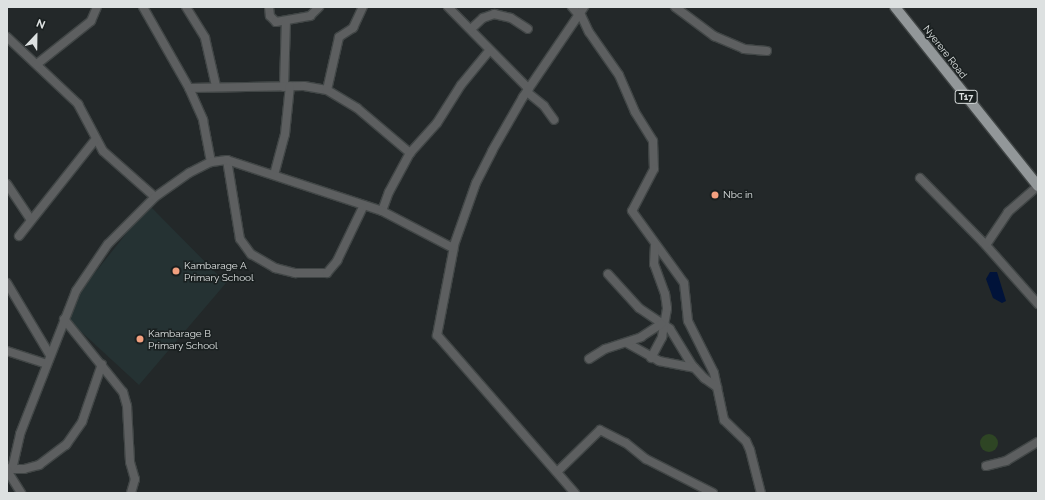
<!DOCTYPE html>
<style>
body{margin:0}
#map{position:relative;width:1045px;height:500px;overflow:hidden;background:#232829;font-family:Raleway,sans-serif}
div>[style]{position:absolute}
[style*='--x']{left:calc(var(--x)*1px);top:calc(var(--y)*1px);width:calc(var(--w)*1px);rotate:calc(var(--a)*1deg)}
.built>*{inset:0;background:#253233}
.green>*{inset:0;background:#2e4524}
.round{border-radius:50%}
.water>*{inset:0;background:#01133a}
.roads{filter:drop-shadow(1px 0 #414646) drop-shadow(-1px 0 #414646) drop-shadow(0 1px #414646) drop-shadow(0 -1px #414646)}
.minor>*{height:8px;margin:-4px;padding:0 4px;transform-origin:4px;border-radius:4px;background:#5d5f60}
.major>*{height:10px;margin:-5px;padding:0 5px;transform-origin:5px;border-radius:5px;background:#929799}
.dots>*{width:11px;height:11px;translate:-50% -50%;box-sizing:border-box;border:2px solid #191f1f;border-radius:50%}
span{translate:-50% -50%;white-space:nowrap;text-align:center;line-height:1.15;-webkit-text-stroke:3px #191f1f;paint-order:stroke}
.shield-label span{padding:1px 3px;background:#191f1f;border:1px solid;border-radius:3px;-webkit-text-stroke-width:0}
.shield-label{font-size:9px;color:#dde1e1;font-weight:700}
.street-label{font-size:10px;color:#dde1e1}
.poi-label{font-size:10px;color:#dde1e1}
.left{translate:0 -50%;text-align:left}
.frame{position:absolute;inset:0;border:8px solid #dde1e1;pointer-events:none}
.north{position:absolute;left:16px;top:16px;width:40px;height:40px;-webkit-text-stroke:3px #191f1f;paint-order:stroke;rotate:22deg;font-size:11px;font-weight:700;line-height:16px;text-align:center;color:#dde1e1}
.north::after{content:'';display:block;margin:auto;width:14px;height:18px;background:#dde1e1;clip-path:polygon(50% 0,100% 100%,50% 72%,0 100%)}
</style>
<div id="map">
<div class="built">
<i style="clip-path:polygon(149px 205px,226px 283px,139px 385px,62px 314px)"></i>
</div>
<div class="green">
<i class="round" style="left:980px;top:434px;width:18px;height:18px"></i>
</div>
<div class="water">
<i style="clip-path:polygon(990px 272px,997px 272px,1006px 301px,1002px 303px,993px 298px,986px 279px)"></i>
</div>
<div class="roads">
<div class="minor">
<i style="--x:143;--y:7;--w:93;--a:60.4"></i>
<i style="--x:189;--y:88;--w:35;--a:66"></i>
<i style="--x:203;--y:120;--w:43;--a:79.2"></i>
<i style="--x:186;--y:7;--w:36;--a:58"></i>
<i style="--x:205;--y:38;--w:49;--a:77.1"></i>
<i style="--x:269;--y:7;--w:9;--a:84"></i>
<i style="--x:270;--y:16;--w:8;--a:45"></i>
<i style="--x:276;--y:22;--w:35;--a:-10"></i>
<i style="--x:310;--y:16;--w:13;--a:-45"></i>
<i style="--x:448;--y:7;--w:115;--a:45.4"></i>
<i style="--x:572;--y:7;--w:11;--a:49"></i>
<i style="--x:675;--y:7;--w:49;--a:36.6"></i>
<i style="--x:714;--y:36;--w:33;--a:23"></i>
<i style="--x:744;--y:49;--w:23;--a:5"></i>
<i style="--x:580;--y:13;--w:21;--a:65"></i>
<i style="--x:589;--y:32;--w:52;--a:55.1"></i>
<i style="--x:619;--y:75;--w:40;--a:66.6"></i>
<i style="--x:635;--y:112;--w:34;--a:58"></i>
<i style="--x:653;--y:141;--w:28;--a:88"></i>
<i style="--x:654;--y:169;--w:47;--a:117.6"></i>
<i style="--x:632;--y:211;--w:89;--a:54.2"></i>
<i style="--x:684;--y:283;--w:38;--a:84"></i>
<i style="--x:688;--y:321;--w:58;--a:63.4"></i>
<i style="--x:714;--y:373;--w:48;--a:78"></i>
<i style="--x:724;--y:420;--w:30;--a:44"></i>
<i style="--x:746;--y:441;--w:10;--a:66"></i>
<i style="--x:750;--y:450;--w:44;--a:75.7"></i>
<i style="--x:471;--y:29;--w:16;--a:-43"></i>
<i style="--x:483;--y:18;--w:12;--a:-20"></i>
<i style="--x:494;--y:14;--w:17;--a:13"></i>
<i style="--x:511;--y:18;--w:20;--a:33"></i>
<i style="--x:7;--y:37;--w:98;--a:43.3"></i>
<i style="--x:78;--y:104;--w:53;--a:62"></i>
<i style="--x:103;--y:151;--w:69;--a:41.5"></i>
<i style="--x:37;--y:64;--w:69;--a:-38.5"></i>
<i style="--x:91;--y:21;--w:15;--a:-67"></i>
<i style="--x:284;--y:87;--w:66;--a:-88.3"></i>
<i style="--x:189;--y:88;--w:115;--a:-1"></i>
<i style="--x:304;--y:86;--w:23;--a:10"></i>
<i style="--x:327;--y:90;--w:35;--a:31"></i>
<i style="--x:357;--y:108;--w:70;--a:40.3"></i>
<i style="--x:327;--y:90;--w:54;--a:-77.2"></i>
<i style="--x:339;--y:37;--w:17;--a:-33"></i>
<i style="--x:353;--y:28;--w:23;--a:-65"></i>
<i style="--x:527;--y:92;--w:22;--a:39"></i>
<i style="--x:544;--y:106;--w:17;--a:54"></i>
<i style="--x:227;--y:160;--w:80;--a:80.7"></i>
<i style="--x:240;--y:239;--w:19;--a:54"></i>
<i style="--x:251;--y:254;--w:28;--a:30"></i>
<i style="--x:275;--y:268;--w:21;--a:14"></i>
<i style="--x:295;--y:273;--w:32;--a:0"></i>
<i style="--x:327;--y:273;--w:16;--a:-50"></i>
<i style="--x:337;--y:261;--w:62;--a:-64.3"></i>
<i style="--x:274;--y:175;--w:42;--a:-75"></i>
<i style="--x:285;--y:134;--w:48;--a:-84.1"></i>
<i style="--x:920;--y:178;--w:90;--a:45.5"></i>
<i style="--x:983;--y:242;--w:83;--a:48.4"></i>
<i style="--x:7;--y:184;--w:43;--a:56.3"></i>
<i style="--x:382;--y:211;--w:20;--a:-70"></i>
<i style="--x:389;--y:192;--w:44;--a:-61.7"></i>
<i style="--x:410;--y:153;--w:40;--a:-48"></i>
<i style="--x:437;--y:123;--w:45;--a:-57.7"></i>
<i style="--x:461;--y:85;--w:44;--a:-50.5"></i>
<i style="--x:19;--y:236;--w:124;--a:-51.6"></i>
<i style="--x:986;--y:245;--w:40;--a:-56"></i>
<i style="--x:1008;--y:212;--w:40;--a:-41"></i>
<i style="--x:454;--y:247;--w:90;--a:100.9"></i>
<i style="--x:437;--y:335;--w:210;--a:48.9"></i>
<i style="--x:608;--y:274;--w:46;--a:47.6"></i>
<i style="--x:639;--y:308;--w:37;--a:34"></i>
<i style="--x:670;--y:329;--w:42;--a:58.6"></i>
<i style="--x:692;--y:365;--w:18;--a:47"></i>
<i style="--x:704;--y:378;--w:16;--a:35"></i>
<i style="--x:7;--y:283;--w:84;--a:59.2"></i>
<i style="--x:64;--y:319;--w:94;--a:51.1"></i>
<i style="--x:123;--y:392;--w:15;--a:74"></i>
<i style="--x:127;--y:406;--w:56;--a:86.9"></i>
<i style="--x:130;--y:462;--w:18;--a:74"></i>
<i style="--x:135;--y:479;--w:15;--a:106"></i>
<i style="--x:627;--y:343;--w:37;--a:29"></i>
<i style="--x:659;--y:361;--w:36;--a:11"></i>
<i style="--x:7;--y:351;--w:42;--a:18"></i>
<i style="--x:651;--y:358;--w:24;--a:-62"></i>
<i style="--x:662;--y:337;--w:29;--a:-80"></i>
<i style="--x:667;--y:308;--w:14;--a:-98"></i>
<i style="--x:665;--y:294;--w:32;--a:-110"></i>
<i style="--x:654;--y:264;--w:19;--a:-87"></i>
<i style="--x:589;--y:359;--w:19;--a:-32"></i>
<i style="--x:605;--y:349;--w:38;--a:-18"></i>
<i style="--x:641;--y:337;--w:24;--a:-33"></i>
<i style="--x:986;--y:466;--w:21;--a:-14"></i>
<i style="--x:1006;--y:461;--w:37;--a:-31"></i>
<i style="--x:11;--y:469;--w:13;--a:0"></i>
<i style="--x:24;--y:469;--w:16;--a:-15"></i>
<i style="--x:39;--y:465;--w:34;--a:-37"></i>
<i style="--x:66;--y:445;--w:28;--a:-55"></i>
<i style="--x:82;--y:422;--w:61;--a:-71"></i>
<i style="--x:7;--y:472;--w:9;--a:-49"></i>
<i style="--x:13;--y:465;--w:32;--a:-77"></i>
<i style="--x:20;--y:434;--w:154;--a:-68.6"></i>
<i style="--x:76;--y:291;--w:57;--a:-55.8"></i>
<i style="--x:108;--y:244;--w:66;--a:-45"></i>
<i style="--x:155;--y:197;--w:42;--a:-35.2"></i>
<i style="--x:189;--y:173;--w:25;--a:-27"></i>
<i style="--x:211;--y:162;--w:16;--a:-7"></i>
<i style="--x:227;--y:160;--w:163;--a:18.2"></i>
<i style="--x:382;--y:211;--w:80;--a:27.5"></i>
<i style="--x:453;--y:248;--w:69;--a:-70.5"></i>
<i style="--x:476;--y:183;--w:36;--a:-63"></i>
<i style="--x:492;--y:151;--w:62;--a:-60.1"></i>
<i style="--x:523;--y:97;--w:109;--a:-55.9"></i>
<i style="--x:8;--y:472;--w:25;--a:58"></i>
<i style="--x:557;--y:472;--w:60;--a:-44.3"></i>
<i style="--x:600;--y:430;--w:29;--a:27"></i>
<i style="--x:626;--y:443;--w:26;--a:39"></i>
<i style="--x:646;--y:459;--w:75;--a:26.9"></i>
</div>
<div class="major">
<i style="--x:895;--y:7;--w:229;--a:51.4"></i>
</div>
</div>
<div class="dots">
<i style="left:715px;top:195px;background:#f2a07f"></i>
<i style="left:176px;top:271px;background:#f2a07f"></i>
<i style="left:140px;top:339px;background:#f2a07f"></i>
</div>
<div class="shield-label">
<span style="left:966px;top:97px">T17</span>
</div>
<div class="street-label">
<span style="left:945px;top:52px;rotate:52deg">Nyerere Road</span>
</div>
<div class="poi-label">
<span class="left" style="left:723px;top:195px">Nbc in</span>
<span class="left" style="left:184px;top:271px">Kambarage A<br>Primary School</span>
<span class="left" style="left:148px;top:339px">Kambarage B<br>Primary School</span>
</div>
<div class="frame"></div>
<div class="north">N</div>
</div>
